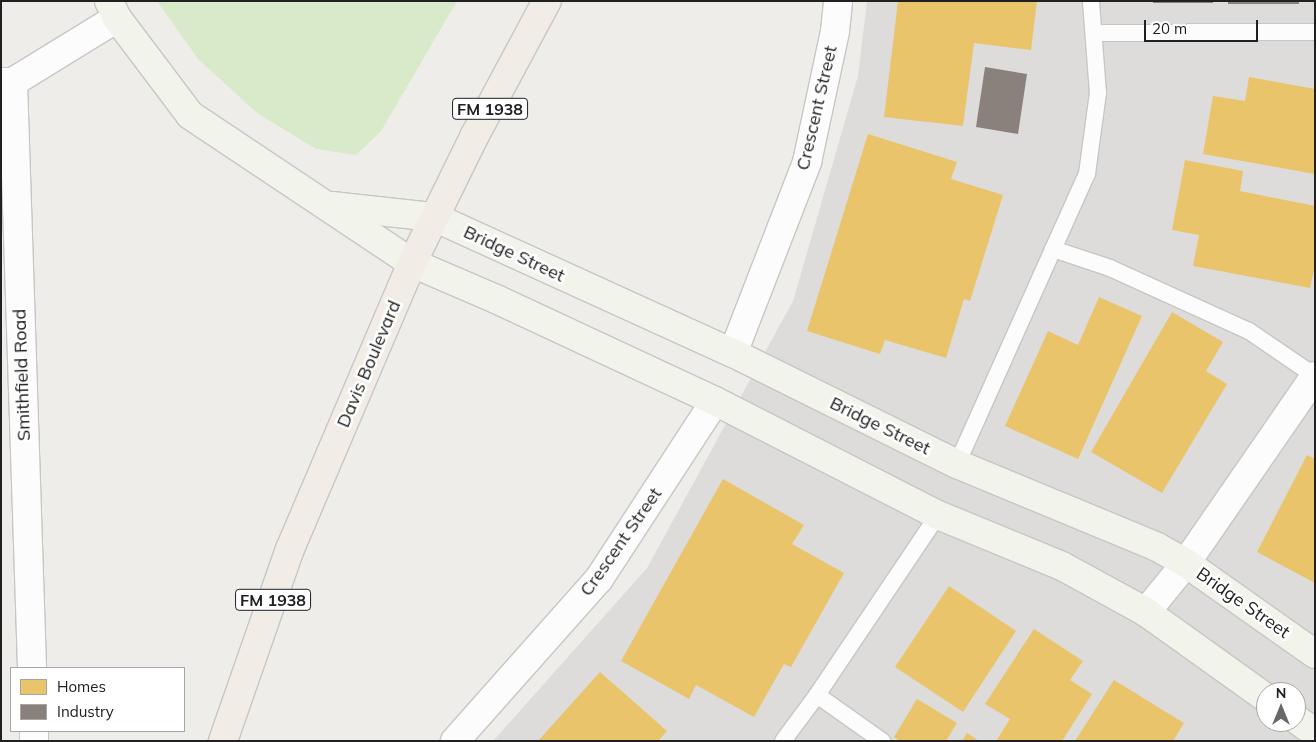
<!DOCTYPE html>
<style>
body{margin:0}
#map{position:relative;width:1316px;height:742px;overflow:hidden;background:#eeede9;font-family:Mulish,sans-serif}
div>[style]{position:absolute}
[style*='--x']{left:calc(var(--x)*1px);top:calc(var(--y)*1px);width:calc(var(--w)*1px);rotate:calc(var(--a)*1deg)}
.residential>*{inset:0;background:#dddcda}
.grass>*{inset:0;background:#d8eac9}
.homes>*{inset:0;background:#e9c46a}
.industry>*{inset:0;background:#8a817c}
.roads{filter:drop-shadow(1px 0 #c7c6c5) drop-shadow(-1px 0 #c7c6c5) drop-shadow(0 1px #c7c6c5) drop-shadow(0 -1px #c7c6c5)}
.lane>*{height:16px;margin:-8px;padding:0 8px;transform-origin:8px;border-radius:8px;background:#fcfcfc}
.street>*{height:28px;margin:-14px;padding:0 14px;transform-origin:14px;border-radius:14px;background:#fcfcfc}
.secondary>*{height:28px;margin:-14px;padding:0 14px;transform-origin:14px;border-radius:14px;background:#f2f4ec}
.primary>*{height:28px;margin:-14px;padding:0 14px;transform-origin:14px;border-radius:14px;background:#f1ede6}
span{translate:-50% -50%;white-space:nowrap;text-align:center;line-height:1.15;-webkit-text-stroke:5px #fff;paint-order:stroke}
.shield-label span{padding:1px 4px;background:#fff;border:1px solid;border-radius:4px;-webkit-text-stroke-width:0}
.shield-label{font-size:16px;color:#202020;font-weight:700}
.street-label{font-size:18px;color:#202020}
.frame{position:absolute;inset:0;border:2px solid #202020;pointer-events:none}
.legend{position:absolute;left:10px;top:667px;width:175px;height:65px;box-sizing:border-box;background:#fff;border:1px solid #a6a6a6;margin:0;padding:6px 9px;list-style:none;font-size:15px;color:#202020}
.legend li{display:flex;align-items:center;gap:10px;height:25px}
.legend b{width:25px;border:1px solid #a6a6a6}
.north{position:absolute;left:1256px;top:682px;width:50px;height:50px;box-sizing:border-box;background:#fff;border:1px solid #a6a6a6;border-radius:50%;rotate:0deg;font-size:14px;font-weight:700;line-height:20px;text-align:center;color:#202020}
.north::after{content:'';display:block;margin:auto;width:18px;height:22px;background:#686866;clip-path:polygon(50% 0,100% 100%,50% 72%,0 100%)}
.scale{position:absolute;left:1144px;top:20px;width:114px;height:22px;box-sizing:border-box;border:2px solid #202020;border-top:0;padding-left:6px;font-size:15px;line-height:18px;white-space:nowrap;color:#202020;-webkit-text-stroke:4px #fff;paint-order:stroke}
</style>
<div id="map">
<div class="residential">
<i style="clip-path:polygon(evenodd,867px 1px,1315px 1px,1315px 741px,493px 741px,647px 568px,793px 301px,858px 76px,867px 1px,1266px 692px,1296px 692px,1296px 722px,1266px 722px,1266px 692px)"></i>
</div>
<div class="grass">
<i style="clip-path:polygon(157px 1px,457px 1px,381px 131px,356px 155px,316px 149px,257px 113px,198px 59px)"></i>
</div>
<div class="homes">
<i style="clip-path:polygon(898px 1px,1037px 1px,1031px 50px,974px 43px,963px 126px,884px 117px)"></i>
<i style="clip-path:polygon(1249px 77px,1315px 89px,1315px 174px,1203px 154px,1213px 96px,1245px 101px)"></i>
<i style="clip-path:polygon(868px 134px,957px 162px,951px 179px,1003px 195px,970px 301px,964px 299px,946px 358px,885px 340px,880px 354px,807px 331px)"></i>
<i style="clip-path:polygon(1185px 160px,1243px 171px,1240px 191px,1315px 206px,1315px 265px,1310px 288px,1193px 266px,1199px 235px,1172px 230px)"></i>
<i style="clip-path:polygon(1099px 297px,1142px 316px,1078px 459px,1005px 426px,1048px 331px,1078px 345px)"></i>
<i style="clip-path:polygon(1172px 312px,1223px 342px,1206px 371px,1227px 384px,1162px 493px,1091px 452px)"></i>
<i style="clip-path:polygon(1307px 455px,1315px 459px,1315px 583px,1257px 552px)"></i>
<i style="clip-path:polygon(723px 479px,804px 525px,792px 544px,844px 573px,791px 667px,784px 664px,754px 717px,696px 685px,689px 699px,621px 661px)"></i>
<i style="clip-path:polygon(949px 586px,1016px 631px,963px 712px,895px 667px)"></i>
<i style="clip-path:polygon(1034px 629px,1083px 661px,1070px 680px,1092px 694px,1062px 741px,996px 741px,1010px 719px,985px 704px)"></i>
<i style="clip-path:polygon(600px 672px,667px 731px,658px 741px,538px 741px)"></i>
<i style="clip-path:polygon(1114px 680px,1184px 723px,1173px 741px,1075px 741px)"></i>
<i style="clip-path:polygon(917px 699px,957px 723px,946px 741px,900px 741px,894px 737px)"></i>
<i style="clip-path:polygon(967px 733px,979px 741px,962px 741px)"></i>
</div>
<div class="industry">
<i style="clip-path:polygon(1153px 1px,1213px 1px,1213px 3px,1153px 3px)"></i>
<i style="clip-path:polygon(1228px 1px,1299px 1px,1299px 4px,1228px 4px)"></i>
<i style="clip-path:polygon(985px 67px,1027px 74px,1018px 134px,976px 127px)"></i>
</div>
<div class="roads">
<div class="lane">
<i style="--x:1094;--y:33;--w:221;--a:-0.3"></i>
<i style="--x:1053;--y:249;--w:60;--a:18.4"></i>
<i style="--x:1110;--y:268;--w:153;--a:24.4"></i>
<i style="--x:1249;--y:331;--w:80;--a:34.3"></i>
<i style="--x:957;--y:464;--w:318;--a:-65.9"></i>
<i style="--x:1087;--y:174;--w:82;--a:-82.3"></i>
<i style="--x:1098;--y:93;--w:92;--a:-94.4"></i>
<i style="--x:817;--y:695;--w:80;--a:35.3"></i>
<i style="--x:783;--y:741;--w:57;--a:-53.5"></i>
<i style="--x:817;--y:695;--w:217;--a:-56.1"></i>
</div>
<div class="street">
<i style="--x:1;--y:82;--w:12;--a:0"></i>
<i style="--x:13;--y:82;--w:122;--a:-31.6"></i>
<i style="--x:13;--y:82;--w:586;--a:88.14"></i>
<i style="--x:733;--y:353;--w:205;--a:-68.8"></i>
<i style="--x:807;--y:162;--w:134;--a:-77.9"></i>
<i style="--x:835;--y:31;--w:30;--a:-84"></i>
<i style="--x:1146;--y:612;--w:63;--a:-50.8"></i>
<i style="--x:1186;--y:563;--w:227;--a:-55.4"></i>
<i style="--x:34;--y:731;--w:10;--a:90"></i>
<i style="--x:455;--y:741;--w:217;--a:-48.4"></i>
<i style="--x:599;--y:579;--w:212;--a:-56.9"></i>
</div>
<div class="secondary">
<i style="--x:109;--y:1;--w:19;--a:65"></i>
<i style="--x:117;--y:18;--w:121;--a:53"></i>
<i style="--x:190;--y:115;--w:267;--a:33.7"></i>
<i style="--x:412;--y:263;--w:91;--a:23.2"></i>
<i style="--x:496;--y:299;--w:242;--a:25"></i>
<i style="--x:715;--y:401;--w:250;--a:27.1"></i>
<i style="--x:938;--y:515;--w:134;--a:22.4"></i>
<i style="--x:1062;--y:566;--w:96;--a:28.7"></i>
<i style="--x:1146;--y:612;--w:148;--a:35.6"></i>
<i style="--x:332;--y:206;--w:103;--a:6.2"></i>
<i style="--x:434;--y:217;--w:328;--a:24.5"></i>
<i style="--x:733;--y:353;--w:250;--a:26.4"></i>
<i style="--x:957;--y:464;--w:217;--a:22.5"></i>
<i style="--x:1157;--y:547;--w:33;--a:29"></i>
<i style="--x:1186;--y:563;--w:158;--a:35.2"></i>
<i style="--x:1296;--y:719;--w:24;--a:36"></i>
</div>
<div class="primary">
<i style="--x:223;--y:741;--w:203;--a:-70.8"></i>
<i style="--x:290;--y:549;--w:311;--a:-66.9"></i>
<i style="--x:412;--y:263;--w:143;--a:-63.8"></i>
<i style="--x:475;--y:135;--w:152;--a:-61.8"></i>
</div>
</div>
<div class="shield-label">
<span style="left:490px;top:109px">FM 1938</span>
<span style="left:273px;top:600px">FM 1938</span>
</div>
<div class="street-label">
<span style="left:817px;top:108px;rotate:-77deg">Crescent Street</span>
<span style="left:514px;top:254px;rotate:25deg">Bridge Street</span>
<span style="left:369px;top:364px;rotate:-67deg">Davis Boulevard</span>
<span style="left:22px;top:375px;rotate:-92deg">Smithfield Road</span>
<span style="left:880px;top:426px;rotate:26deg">Bridge Street</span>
<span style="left:621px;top:542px;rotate:-55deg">Crescent Street</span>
<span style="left:1243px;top:603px;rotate:35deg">Bridge Street</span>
</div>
<div class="frame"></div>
<ul class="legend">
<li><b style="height:14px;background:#e9c46a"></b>Homes</li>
<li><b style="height:14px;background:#8a817c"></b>Industry</li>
</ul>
<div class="north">N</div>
<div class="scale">20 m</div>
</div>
